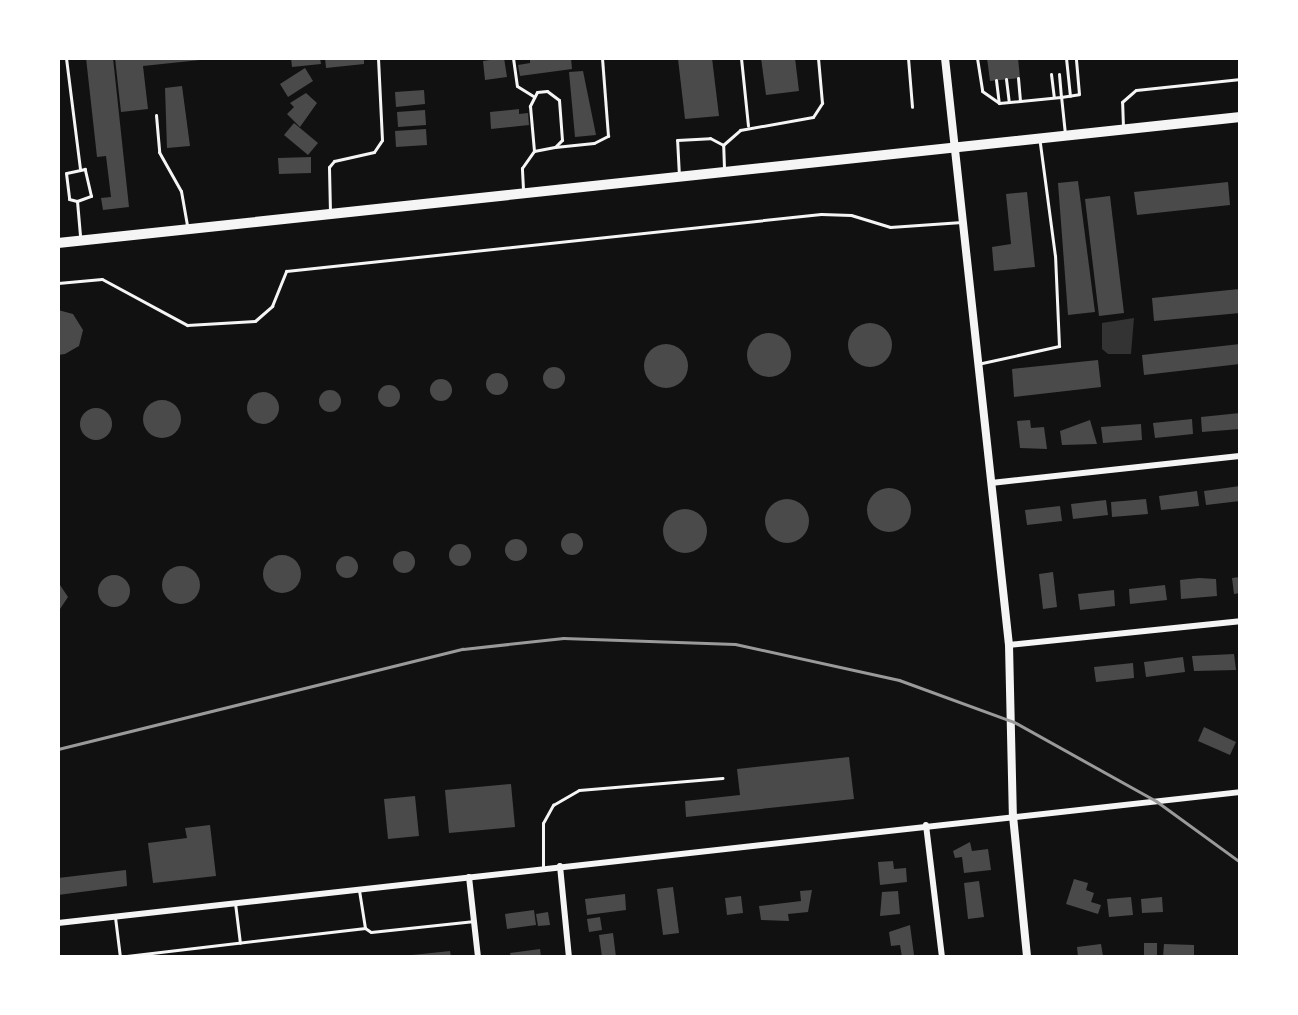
<!DOCTYPE html>
<style>
body{margin:0}
#map{position:relative;width:1298px;height:1015px;overflow:hidden;background:#111;font-family:"Archivo Narrow",sans-serif}
div>[style]{position:absolute}
[style*='--x']{left:calc(var(--x)*1px);top:calc(var(--y)*1px);width:calc(var(--w)*1px);rotate:calc(var(--a)*1deg)}
.water>*{inset:0;background:#333}
.building>*{inset:0;background:#4a4a4a}
.round{border-radius:50%}
.service>*{height:3px;margin:-1.5px;padding:0 1.5px;transform-origin:1.5px;border-radius:1.5px;background:#f5f5f5}
.minor>*{height:6px;margin:-3px;padding:0 3px;transform-origin:3px;border-radius:3px;background:#f5f5f5}
.tertiary>*{height:8px;margin:-4px;padding:0 4px;transform-origin:4px;border-radius:4px;background:#f5f5f5}
.primary>*{height:10px;margin:-5px;padding:0 5px;transform-origin:5px;border-radius:5px;background:#f5f5f5}
.rail>*{height:3px;margin:-1.5px;padding:0 1.5px;transform-origin:1.5px;border-radius:1.5px;background:#9a9a9a}
span{translate:-50% -50%;white-space:nowrap;text-align:center;line-height:1.15;-webkit-text-stroke:6px #fff;paint-order:stroke}
.frame{position:absolute;inset:0;border:60px solid #fff;pointer-events:none}
</style>
<div id="map">
<div class="water">
<i style="clip-path:polygon(1134px 318px,1131px 354px,1108px 354px,1102px 349px,1102px 323px)"></i>
</div>
<div class="building">
<i style="clip-path:polygon(86px 58px,113px 58px,129px 207px,103px 210px,101px 198px,111px 197px,106px 156px,97px 157px)"></i>
<i style="clip-path:polygon(115px 58px,200px 58px,200px 60px,143px 66px,148px 109px,121px 112px)"></i>
<i style="clip-path:polygon(291px 58px,320px 58px,321px 64px,292px 67px)"></i>
<i style="clip-path:polygon(325px 58px,364px 58px,364px 64px,326px 68px)"></i>
<i style="clip-path:polygon(504px 58px,507px 77px,485px 80px,483px 61px)"></i>
<i style="clip-path:polygon(530px 58px,571px 58px,572px 69px,520px 76px,518px 65px,530px 63px)"></i>
<i style="clip-path:polygon(689px 58px,712px 58px,719px 116px,685px 119px,678px 59px)"></i>
<i style="clip-path:polygon(761px 58px,795px 58px,799px 91px,766px 95px)"></i>
<i style="clip-path:polygon(987px 58px,1018px 58px,1020px 78px,990px 81px)"></i>
<i style="clip-path:polygon(305px 68px,313px 81px,288px 97px,280px 84px)"></i>
<i style="clip-path:polygon(583px 71px,596px 135px,575px 137px,569px 72px)"></i>
<i style="clip-path:polygon(182px 86px,190px 146px,167px 148px,165px 88px)"></i>
<i style="clip-path:polygon(424px 90px,425px 104px,396px 107px,395px 92px)"></i>
<i style="clip-path:polygon(306px 93px,317px 103px,300px 127px,287px 114px,294px 107px,290px 103px)"></i>
<i style="clip-path:polygon(519px 109px,519px 114px,528px 113px,529px 125px,491px 129px,490px 112px)"></i>
<i style="clip-path:polygon(425px 110px,426px 125px,398px 127px,397px 112px)"></i>
<i style="clip-path:polygon(294px 123px,318px 143px,308px 155px,284px 135px)"></i>
<i style="clip-path:polygon(426px 129px,427px 145px,396px 147px,395px 131px)"></i>
<i style="clip-path:polygon(311px 157px,311px 173px,279px 174px,278px 158px)"></i>
<i style="clip-path:polygon(1078px 181px,1095px 312px,1068px 315px,1058px 183px)"></i>
<i style="clip-path:polygon(1228px 182px,1230px 205px,1137px 215px,1134px 192px)"></i>
<i style="clip-path:polygon(1027px 192px,1035px 267px,994px 271px,992px 247px,1011px 244px,1006px 194px)"></i>
<i style="clip-path:polygon(1110px 196px,1124px 313px,1099px 316px,1085px 199px)"></i>
<i style="clip-path:polygon(1239px 289px,1240px 313px,1154px 321px,1152px 298px)"></i>
<i style="clip-path:polygon(58px 310px,73px 314px,83px 330px,79px 346px,65px 354px,58px 355px)"></i>
<i class="round" style="left:848px;top:323px;width:44px;height:44px"></i>
<i class="round" style="left:747px;top:333px;width:44px;height:44px"></i>
<i class="round" style="left:644px;top:344px;width:44px;height:44px"></i>
<i style="clip-path:polygon(1240px 344px,1240px 364px,1144px 375px,1142px 355px)"></i>
<i style="clip-path:polygon(1098px 360px,1101px 387px,1014px 397px,1012px 369px)"></i>
<i class="round" style="left:543px;top:367px;width:22px;height:22px"></i>
<i class="round" style="left:486px;top:373px;width:22px;height:22px"></i>
<i class="round" style="left:430px;top:379px;width:22px;height:22px"></i>
<i class="round" style="left:378px;top:385px;width:22px;height:22px"></i>
<i class="round" style="left:319px;top:390px;width:22px;height:22px"></i>
<i class="round" style="left:247px;top:392px;width:32px;height:32px"></i>
<i class="round" style="left:143px;top:400px;width:38px;height:38px"></i>
<i class="round" style="left:80px;top:408px;width:32px;height:32px"></i>
<i style="clip-path:polygon(1240px 413px,1240px 429px,1202px 432px,1201px 417px)"></i>
<i style="clip-path:polygon(1192px 419px,1193px 434px,1155px 438px,1153px 423px)"></i>
<i style="clip-path:polygon(1030px 420px,1031px 428px,1044px 427px,1047px 449px,1020px 448px,1017px 421px)"></i>
<i style="clip-path:polygon(1090px 420px,1097px 444px,1062px 445px,1060px 431px)"></i>
<i style="clip-path:polygon(1141px 424px,1142px 440px,1103px 443px,1101px 427px)"></i>
<i style="clip-path:polygon(1240px 486px,1240px 501px,1206px 505px,1204px 491px)"></i>
<i class="round" style="left:867px;top:488px;width:44px;height:44px"></i>
<i style="clip-path:polygon(1197px 491px,1199px 506px,1161px 510px,1159px 496px)"></i>
<i class="round" style="left:765px;top:499px;width:44px;height:44px"></i>
<i style="clip-path:polygon(1146px 499px,1148px 514px,1112px 517px,1111px 502px)"></i>
<i style="clip-path:polygon(1106px 500px,1108px 515px,1073px 519px,1071px 504px)"></i>
<i style="clip-path:polygon(1060px 506px,1062px 521px,1027px 525px,1025px 510px)"></i>
<i class="round" style="left:663px;top:509px;width:44px;height:44px"></i>
<i class="round" style="left:561px;top:533px;width:22px;height:22px"></i>
<i class="round" style="left:505px;top:539px;width:22px;height:22px"></i>
<i class="round" style="left:449px;top:544px;width:22px;height:22px"></i>
<i class="round" style="left:393px;top:551px;width:22px;height:22px"></i>
<i class="round" style="left:263px;top:555px;width:38px;height:38px"></i>
<i class="round" style="left:336px;top:556px;width:22px;height:22px"></i>
<i class="round" style="left:162px;top:566px;width:38px;height:38px"></i>
<i style="clip-path:polygon(1053px 572px,1057px 607px,1043px 609px,1039px 574px)"></i>
<i class="round" style="left:98px;top:575px;width:32px;height:32px"></i>
<i style="clip-path:polygon(1240px 577px,1240px 593px,1234px 594px,1232px 578px)"></i>
<i style="clip-path:polygon(1199px 578px,1216px 579px,1217px 596px,1181px 599px,1180px 580px)"></i>
<i style="clip-path:polygon(58px 582px,68px 597px,58px 612px)"></i>
<i style="clip-path:polygon(1165px 585px,1167px 600px,1130px 604px,1129px 589px)"></i>
<i style="clip-path:polygon(1114px 590px,1115px 606px,1080px 610px,1078px 594px)"></i>
<i style="clip-path:polygon(1234px 654px,1236px 670px,1194px 671px,1192px 656px)"></i>
<i style="clip-path:polygon(1183px 657px,1185px 672px,1146px 677px,1144px 662px)"></i>
<i style="clip-path:polygon(1133px 663px,1134px 678px,1096px 682px,1094px 667px)"></i>
<i style="clip-path:polygon(1204px 727px,1236px 742px,1230px 755px,1198px 741px)"></i>
<i style="clip-path:polygon(849px 757px,854px 799px,686px 817px,685px 801px,740px 795px,737px 769px)"></i>
<i style="clip-path:polygon(511px 784px,515px 827px,449px 833px,445px 790px)"></i>
<i style="clip-path:polygon(415px 796px,419px 836px,388px 839px,384px 799px)"></i>
<i style="clip-path:polygon(210px 825px,216px 876px,153px 883px,148px 843px,187px 838px,185px 828px)"></i>
<i style="clip-path:polygon(970px 842px,972px 851px,988px 849px,991px 870px,964px 873px,962px 857px,955px 858px,953px 851px)"></i>
<i style="clip-path:polygon(893px 861px,894px 869px,906px 868px,907px 882px,880px 885px,878px 862px)"></i>
<i style="clip-path:polygon(126px 870px,127px 886px,58px 895px,58px 878px)"></i>
<i style="clip-path:polygon(1074px 879px,1088px 883px,1086px 890px,1094px 893px,1091px 902px,1101px 905px,1098px 914px,1066px 904px)"></i>
<i style="clip-path:polygon(979px 881px,984px 917px,968px 919px,964px 883px)"></i>
<i style="clip-path:polygon(673px 887px,679px 933px,663px 935px,657px 889px)"></i>
<i style="clip-path:polygon(812px 890px,808px 912px,788px 914px,789px 921px,761px 920px,759px 906px,801px 901px,800px 891px)"></i>
<i style="clip-path:polygon(898px 891px,900px 914px,880px 916px,882px 892px)"></i>
<i style="clip-path:polygon(625px 894px,626px 910px,587px 915px,585px 899px)"></i>
<i style="clip-path:polygon(741px 896px,743px 913px,727px 915px,725px 898px)"></i>
<i style="clip-path:polygon(1131px 897px,1133px 915px,1109px 917px,1107px 899px)"></i>
<i style="clip-path:polygon(1162px 897px,1163px 912px,1142px 913px,1141px 899px)"></i>
<i style="clip-path:polygon(534px 910px,536px 925px,507px 929px,505px 914px)"></i>
<i style="clip-path:polygon(548px 912px,550px 925px,538px 926px,536px 914px)"></i>
<i style="clip-path:polygon(600px 917px,602px 930px,589px 932px,587px 919px)"></i>
<i style="clip-path:polygon(910px 925px,914px 955px,902px 957px,900px 945px,891px 946px,889px 932px)"></i>
<i style="clip-path:polygon(613px 933px,616px 957px,602px 957px,599px 935px)"></i>
<i style="clip-path:polygon(1144px 943px,1157px 943px,1157px 957px,1144px 957px)"></i>
<i style="clip-path:polygon(1101px 944px,1103px 956px,1078px 957px,1077px 947px)"></i>
<i style="clip-path:polygon(1164px 944px,1194px 945px,1194px 957px,1163px 957px)"></i>
<i style="clip-path:polygon(540px 949px,541px 957px,511px 957px,510px 953px)"></i>
<i style="clip-path:polygon(450px 951px,451px 957px,412px 957px,412px 955px)"></i>
</div>
<div class="service">
<i style="--x:66;--y:58;--w:112;--a:82.8"></i>
<i style="--x:513;--y:58;--w:28;--a:82"></i>
<i style="--x:517;--y:86;--w:19;--a:32"></i>
<i style="--x:741;--y:58;--w:68;--a:84.1"></i>
<i style="--x:908;--y:58;--w:49;--a:85.3"></i>
<i style="--x:977;--y:58;--w:33;--a:81"></i>
<i style="--x:982;--y:91;--w:21;--a:35"></i>
<i style="--x:999;--y:103;--w:62;--a:-5.5"></i>
<i style="--x:1061;--y:97;--w:23;--a:-95"></i>
<i style="--x:1066;--y:58;--w:38;--a:84"></i>
<i style="--x:1051;--y:74;--w:23;--a:83"></i>
<i style="--x:1018;--y:78;--w:23;--a:85"></i>
<i style="--x:1006;--y:79;--w:23;--a:83"></i>
<i style="--x:996;--y:80;--w:23;--a:83"></i>
<i style="--x:156;--y:115;--w:37;--a:85"></i>
<i style="--x:159;--y:152;--w:45;--a:60.6"></i>
<i style="--x:181;--y:191;--w:35;--a:80"></i>
<i style="--x:1123;--y:127;--w:25;--a:-92"></i>
<i style="--x:1122;--y:102;--w:18;--a:-41"></i>
<i style="--x:1136;--y:90;--w:105;--a:-6"></i>
<i style="--x:1065;--y:134;--w:37;--a:-96"></i>
<i style="--x:1061;--y:97;--w:18;--a:-9"></i>
<i style="--x:1079;--y:94;--w:36;--a:-95"></i>
<i style="--x:555;--y:147;--w:39;--a:-6"></i>
<i style="--x:594;--y:143;--w:16;--a:-27"></i>
<i style="--x:608;--y:136;--w:78;--a:-94.4"></i>
<i style="--x:724;--y:168;--w:23;--a:-92"></i>
<i style="--x:723;--y:145;--w:23;--a:-41"></i>
<i style="--x:740;--y:130;--w:74;--a:-10.1"></i>
<i style="--x:813;--y:117;--w:17;--a:-57"></i>
<i style="--x:822;--y:103;--w:45;--a:-95.1"></i>
<i style="--x:679;--y:176;--w:36;--a:-93"></i>
<i style="--x:677;--y:140;--w:33;--a:-3"></i>
<i style="--x:710;--y:138;--w:15;--a:28"></i>
<i style="--x:523;--y:189;--w:21;--a:-93"></i>
<i style="--x:522;--y:168;--w:21;--a:-55"></i>
<i style="--x:534;--y:151;--w:21;--a:-11"></i>
<i style="--x:555;--y:147;--w:10;--a:-45"></i>
<i style="--x:562;--y:140;--w:40;--a:-94.3"></i>
<i style="--x:559;--y:100;--w:15;--a:-143"></i>
<i style="--x:547;--y:91;--w:10;--a:174"></i>
<i style="--x:537;--y:92;--w:16;--a:117"></i>
<i style="--x:530;--y:106;--w:45;--a:84.9"></i>
<i style="--x:77;--y:201;--w:15;--a:-20"></i>
<i style="--x:91;--y:196;--w:28;--a:-103"></i>
<i style="--x:85;--y:169;--w:19;--a:168"></i>
<i style="--x:66;--y:173;--w:26;--a:83"></i>
<i style="--x:69;--y:199;--w:8;--a:14"></i>
<i style="--x:77;--y:201;--w:35;--a:85"></i>
<i style="--x:330;--y:212;--w:45;--a:-91.3"></i>
<i style="--x:329;--y:167;--w:8;--a:-50"></i>
<i style="--x:334;--y:161;--w:41;--a:-12.7"></i>
<i style="--x:374;--y:152;--w:14;--a:-56"></i>
<i style="--x:382;--y:140;--w:82;--a:-92.8"></i>
<i style="--x:58;--y:283;--w:44;--a:-5.2"></i>
<i style="--x:102;--y:279;--w:97;--a:28.4"></i>
<i style="--x:187;--y:325;--w:68;--a:-3.4"></i>
<i style="--x:255;--y:321;--w:23;--a:-41"></i>
<i style="--x:272;--y:306;--w:38;--a:-68"></i>
<i style="--x:286;--y:271;--w:538;--a:-6.08"></i>
<i style="--x:821;--y:214;--w:30;--a:2"></i>
<i style="--x:851;--y:215;--w:41;--a:17.1"></i>
<i style="--x:890;--y:227;--w:72;--a:-4"></i>
<i style="--x:982;--y:363;--w:79;--a:-12.4"></i>
<i style="--x:1059;--y:346;--w:90;--a:-92.5"></i>
<i style="--x:1055;--y:256;--w:114;--a:-97.6"></i>
<i style="--x:543;--y:868;--w:45;--a:-90"></i>
<i style="--x:543;--y:823;--w:21;--a:-61"></i>
<i style="--x:553;--y:805;--w:30;--a:-30"></i>
<i style="--x:579;--y:790;--w:144;--a:-4.8"></i>
<i style="--x:235;--y:903;--w:40;--a:82.9"></i>
<i style="--x:115;--y:917;--w:40;--a:82.9"></i>
<i style="--x:365;--y:928;--w:7;--a:34"></i>
<i style="--x:371;--y:932;--w:104;--a:-6.1"></i>
<i style="--x:118;--y:957;--w:249;--a:-6.7"></i>
<i style="--x:365;--y:928;--w:38;--a:-99"></i>
</div>
<div class="minor">
<i style="--x:991;--y:483;--w:250;--a:-6.2"></i>
<i style="--x:1009;--y:645;--w:232;--a:-5.9"></i>
<i style="--x:926;--y:825;--w:133;--a:83.1"></i>
<i style="--x:560;--y:866;--w:91;--a:84.4"></i>
<i style="--x:469;--y:877;--w:81;--a:83.6"></i>
<i style="--x:58;--y:923;--w:1189;--a:-6.32"></i>
</div>
<div class="tertiary">
<i style="--x:945;--y:58;--w:590;--a:83.78"></i>
<i style="--x:1009;--y:645;--w:171;--a:88.7"></i>
<i style="--x:1013;--y:816;--w:142;--a:84.3"></i>
</div>
<div class="primary">
<i style="--x:58;--y:243;--w:1189;--a:-6.08"></i>
</div>
<div class="rail">
<i style="--x:58;--y:749;--w:417;--a:-13.9"></i>
<i style="--x:463;--y:649;--w:101;--a:-6.3"></i>
<i style="--x:563;--y:638;--w:172;--a:2"></i>
<i style="--x:735;--y:644;--w:168;--a:12.4"></i>
<i style="--x:899;--y:680;--w:122;--a:20.1"></i>
<i style="--x:1014;--y:722;--w:162;--a:29.1"></i>
<i style="--x:1156;--y:801;--w:104;--a:36"></i>
</div>
<div class="frame"></div>
</div>
